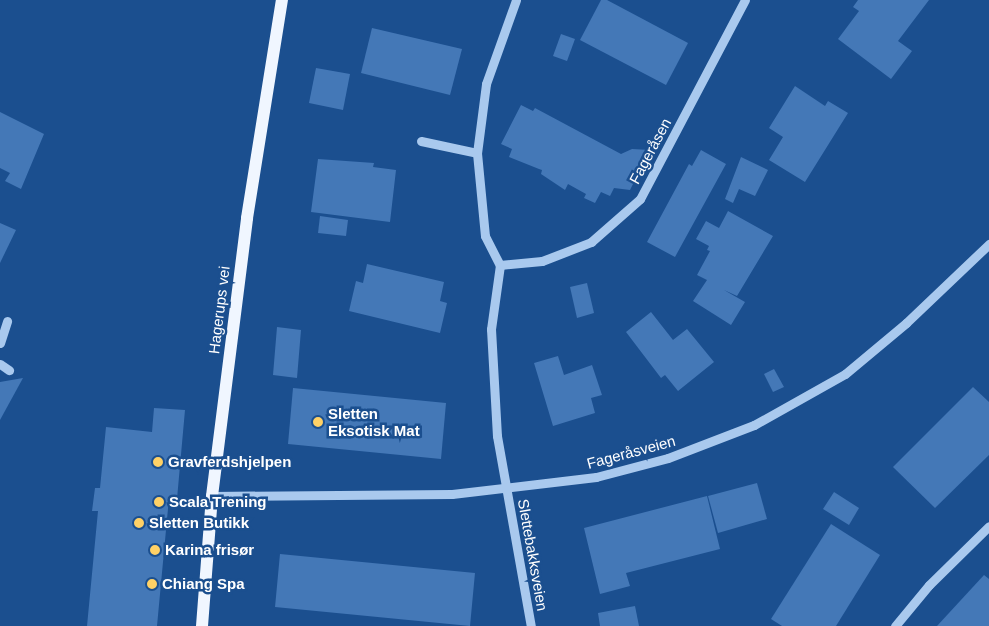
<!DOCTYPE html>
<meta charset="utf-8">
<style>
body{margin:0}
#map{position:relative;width:989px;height:626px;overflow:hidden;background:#1b4f8f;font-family:Arial,sans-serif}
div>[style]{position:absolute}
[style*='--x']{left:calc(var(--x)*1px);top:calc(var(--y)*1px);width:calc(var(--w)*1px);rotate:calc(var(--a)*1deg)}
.building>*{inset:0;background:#4478b7}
.minor>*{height:9px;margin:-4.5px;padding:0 4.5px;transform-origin:4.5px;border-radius:4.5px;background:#a9c9ee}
.major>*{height:12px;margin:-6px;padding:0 6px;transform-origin:6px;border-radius:6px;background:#f0f6ff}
.dots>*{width:14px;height:14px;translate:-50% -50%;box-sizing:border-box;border:2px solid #1b4f8f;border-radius:50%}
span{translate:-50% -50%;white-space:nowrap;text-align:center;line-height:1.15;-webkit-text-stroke:5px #1b4f8f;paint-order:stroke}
.street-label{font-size:15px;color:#fff}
.poi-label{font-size:15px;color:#fff;font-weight:700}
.left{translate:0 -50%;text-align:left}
</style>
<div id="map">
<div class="building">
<i style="clip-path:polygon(601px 0,607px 0,688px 43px,666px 85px,580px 40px)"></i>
<i style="clip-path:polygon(858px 0,929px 0,898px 41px,912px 51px,891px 79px,838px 39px,859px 11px,853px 7px)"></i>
<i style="clip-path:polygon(372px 28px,462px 49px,450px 95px,361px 73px)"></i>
<i style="clip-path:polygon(561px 34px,575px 39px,567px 61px,553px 56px)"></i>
<i style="clip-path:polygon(316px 68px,350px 74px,343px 110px,309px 103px)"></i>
<i style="clip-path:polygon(795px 86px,825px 106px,828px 101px,848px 113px,805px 182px,769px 160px,783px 137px,769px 128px)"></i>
<i style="clip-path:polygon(521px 105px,533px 111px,535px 108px,621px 154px,632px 149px,650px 150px,630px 190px,614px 188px,610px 196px,601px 192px,595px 203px,584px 198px,586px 194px,568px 184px,565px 190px,541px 174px,542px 170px,539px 169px,509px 157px,512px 149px,501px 144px)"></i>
<i style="clip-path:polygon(0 112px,44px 134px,21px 189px,5px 181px,10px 173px,0 168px)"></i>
<i style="clip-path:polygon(701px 150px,726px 164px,675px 257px,647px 242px,689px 164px,692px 166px)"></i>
<i style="clip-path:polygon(741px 157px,768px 170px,755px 196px,739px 189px,733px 203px,725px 199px)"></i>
<i style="clip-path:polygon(318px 159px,374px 163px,373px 167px,396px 170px,390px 222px,311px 212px)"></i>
<i style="clip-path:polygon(728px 211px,773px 236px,737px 296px,724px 290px,745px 302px,731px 325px,693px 301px,707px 280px,697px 275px,710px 251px,707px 250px,709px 246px,696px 239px,706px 221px,719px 228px)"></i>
<i style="clip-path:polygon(320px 216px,348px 220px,346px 236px,318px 233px)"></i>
<i style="clip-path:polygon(0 223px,16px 230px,0 263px)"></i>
<i style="clip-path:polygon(367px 264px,444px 282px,440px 301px,447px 303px,440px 333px,349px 311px,356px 281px,363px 283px)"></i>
<i style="clip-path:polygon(587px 283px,594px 313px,577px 318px,570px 287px)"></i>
<i style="clip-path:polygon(651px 312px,673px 340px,687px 329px,714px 362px,678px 391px,665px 375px,661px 378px,626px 332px)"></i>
<i style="clip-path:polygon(277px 327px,301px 330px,297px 378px,273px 375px)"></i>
<i style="clip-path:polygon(558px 356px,564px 375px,592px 365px,602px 395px,591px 398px,595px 413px,553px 426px,534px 363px)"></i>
<i style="clip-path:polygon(774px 369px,784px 387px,773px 392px,764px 374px)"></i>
<i style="clip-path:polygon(23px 378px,0 420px,0 382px)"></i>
<i style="clip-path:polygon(973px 387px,989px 402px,989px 455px,935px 508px,893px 467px)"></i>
<i style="clip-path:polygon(293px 388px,446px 403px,441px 459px,288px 444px)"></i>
<i style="clip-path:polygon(154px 408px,185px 410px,177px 499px,169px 498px,157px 626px,87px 626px,98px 511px,92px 511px,95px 488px,100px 488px,106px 427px,152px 432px)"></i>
<i style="clip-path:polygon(757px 483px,767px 519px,718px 533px,708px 496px)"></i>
<i style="clip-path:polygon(834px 492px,859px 508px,849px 525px,823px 509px)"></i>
<i style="clip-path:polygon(707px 496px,720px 549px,626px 573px,630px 586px,600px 594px,584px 528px)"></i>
<i style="clip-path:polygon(831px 524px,880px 555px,836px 626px,782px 626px,771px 619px)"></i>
<i style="clip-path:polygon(280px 554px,475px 573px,470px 626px,275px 607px)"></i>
<i style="clip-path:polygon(984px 575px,989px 579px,989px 626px,937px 626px)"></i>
<i style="clip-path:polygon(635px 606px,639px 626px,600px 626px,598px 613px)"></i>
</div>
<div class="minor">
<i style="--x:516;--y:0;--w:89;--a:109.7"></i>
<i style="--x:486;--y:84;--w:70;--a:97.4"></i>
<i style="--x:477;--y:153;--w:83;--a:84.5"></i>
<i style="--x:485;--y:236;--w:33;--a:63"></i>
<i style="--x:500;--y:265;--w:65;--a:98"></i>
<i style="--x:491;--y:329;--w:107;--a:86.8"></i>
<i style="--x:497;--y:436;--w:193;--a:79.9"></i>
<i style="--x:421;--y:141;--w:57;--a:12.1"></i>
<i style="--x:500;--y:265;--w:42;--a:-5.4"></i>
<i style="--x:542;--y:261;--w:53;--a:-21.2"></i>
<i style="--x:591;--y:242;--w:65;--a:-41.3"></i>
<i style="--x:640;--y:199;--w:225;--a:-62.2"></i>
<i style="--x:0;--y:343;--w:23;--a:-72"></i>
<i style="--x:0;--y:364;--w:11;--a:34"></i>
<i style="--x:212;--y:496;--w:240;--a:-0.5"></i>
<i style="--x:452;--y:494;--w:145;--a:-6.7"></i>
<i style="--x:596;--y:477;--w:74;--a:-14.8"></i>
<i style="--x:668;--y:458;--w:92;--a:-21"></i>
<i style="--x:754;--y:425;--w:104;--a:-29.3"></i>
<i style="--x:845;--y:374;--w:80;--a:-39.9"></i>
<i style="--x:906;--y:323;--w:115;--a:-43.6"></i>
<i style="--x:895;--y:626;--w:53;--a:-50.3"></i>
<i style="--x:929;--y:585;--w:84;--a:-44.5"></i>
</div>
<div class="major">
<i style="--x:202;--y:626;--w:130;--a:-85.6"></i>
<i style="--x:212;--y:496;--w:280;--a:-82.8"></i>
<i style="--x:247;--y:218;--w:221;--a:-80.9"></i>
</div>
<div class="dots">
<i style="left:318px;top:422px;background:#ffd166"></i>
<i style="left:158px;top:462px;background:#ffd166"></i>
<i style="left:159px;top:502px;background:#ffd166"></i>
<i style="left:139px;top:523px;background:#ffd166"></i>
<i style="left:155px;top:550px;background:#ffd166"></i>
<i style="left:152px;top:584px;background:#ffd166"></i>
</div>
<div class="street-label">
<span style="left:650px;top:151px;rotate:-62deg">Fageråsen</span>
<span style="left:219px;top:310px;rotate:-83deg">Hagerups vei</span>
<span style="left:631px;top:452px;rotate:-15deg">Fageråsveien</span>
<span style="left:533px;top:555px;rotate:80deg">Slettebakksveien</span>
</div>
<div class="poi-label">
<span class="left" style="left:328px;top:422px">Sletten<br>Eksotisk Mat</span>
<span class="left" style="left:168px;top:462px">Gravferdshjelpen</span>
<span class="left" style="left:169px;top:502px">Scala Trening</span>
<span class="left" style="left:149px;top:523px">Sletten Butikk</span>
<span class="left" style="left:165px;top:550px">Karina frisør</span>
<span class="left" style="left:162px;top:584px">Chiang Spa</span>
</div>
</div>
